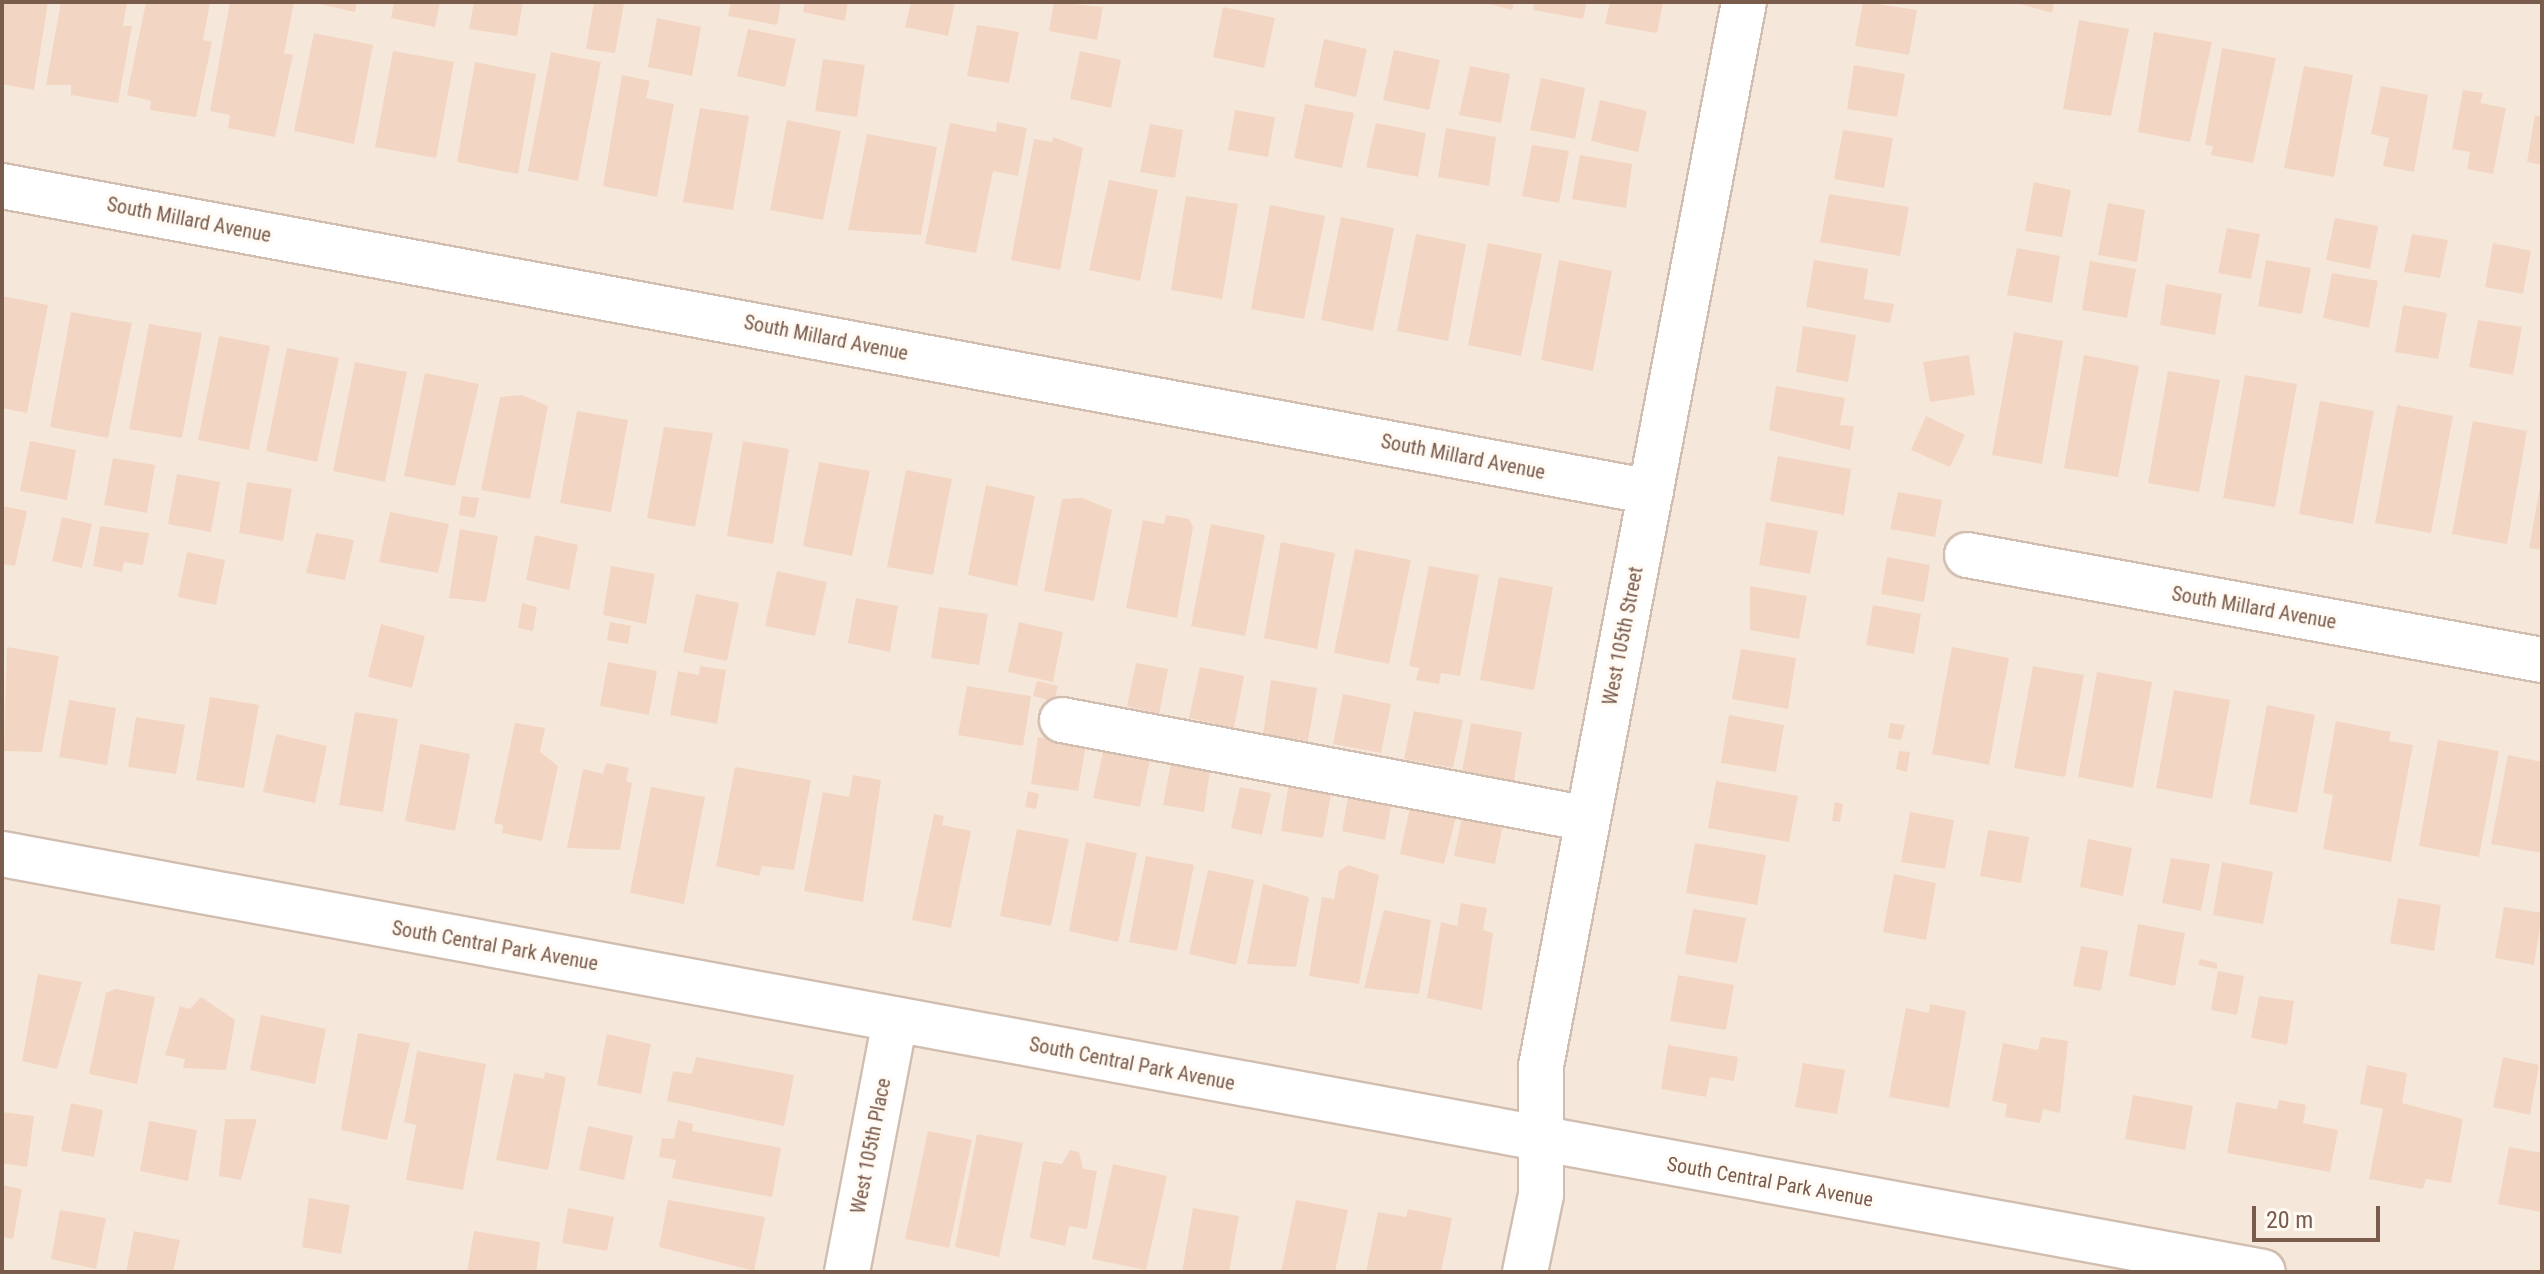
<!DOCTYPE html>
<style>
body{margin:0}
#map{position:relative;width:2544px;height:1274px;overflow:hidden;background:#fdf6ec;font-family:"Roboto Condensed",sans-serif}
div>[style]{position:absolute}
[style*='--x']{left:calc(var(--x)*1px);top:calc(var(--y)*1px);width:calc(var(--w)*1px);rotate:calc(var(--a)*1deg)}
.residential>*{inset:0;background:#f5e8da}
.building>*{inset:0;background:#f3d5c3}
.roads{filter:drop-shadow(2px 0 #d1beb0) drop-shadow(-2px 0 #d1beb0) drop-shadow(0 2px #d1beb0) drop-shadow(0 -2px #d1beb0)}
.minor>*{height:44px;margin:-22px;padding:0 22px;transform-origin:22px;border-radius:22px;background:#fff}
span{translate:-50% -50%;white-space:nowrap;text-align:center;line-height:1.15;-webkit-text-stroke:6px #fffaf3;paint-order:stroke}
.street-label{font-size:20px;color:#7a5c4d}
.frame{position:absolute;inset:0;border:4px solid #7a5c4d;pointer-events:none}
.scale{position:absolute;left:2252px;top:1206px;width:128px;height:36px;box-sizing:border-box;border:4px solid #7a5c4d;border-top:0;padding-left:10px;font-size:24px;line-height:28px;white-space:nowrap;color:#7a5c4d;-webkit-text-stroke:6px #fffaf3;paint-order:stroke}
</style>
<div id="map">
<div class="residential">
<i style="clip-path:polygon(2px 2px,2542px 2px,2542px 1272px,2px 1272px)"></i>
</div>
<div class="building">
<i style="clip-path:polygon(2px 2px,48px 2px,34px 90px,2px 84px)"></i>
<i style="clip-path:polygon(61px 2px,127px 2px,123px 26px,132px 26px,118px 103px,71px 95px,71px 85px,46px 85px)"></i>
<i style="clip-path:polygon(146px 2px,210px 2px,203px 40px,212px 42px,196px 117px,150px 110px,151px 101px,127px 95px)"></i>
<i style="clip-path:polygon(230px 2px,294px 2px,284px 53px,293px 55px,275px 137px,228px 128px,230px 115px,210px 111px)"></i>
<i style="clip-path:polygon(311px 2px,357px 2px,355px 12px)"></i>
<i style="clip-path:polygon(394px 2px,440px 2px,435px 27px,391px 18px)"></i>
<i style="clip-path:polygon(474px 2px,523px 2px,517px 36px,469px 29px)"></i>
<i style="clip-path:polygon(594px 2px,624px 4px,615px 53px,586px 49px)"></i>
<i style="clip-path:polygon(731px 2px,781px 2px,777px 25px,728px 16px)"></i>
<i style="clip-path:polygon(805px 2px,848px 2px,845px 21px,803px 12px)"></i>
<i style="clip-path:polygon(911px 2px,955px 2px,948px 36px,905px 27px)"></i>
<i style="clip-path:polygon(1054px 2px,1103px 7px,1097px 40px,1049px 31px)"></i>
<i style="clip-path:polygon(1482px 2px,1514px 2px,1512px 10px)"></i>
<i style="clip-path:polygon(1534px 2px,1587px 2px,1583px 19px,1533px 10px)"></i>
<i style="clip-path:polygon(1610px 2px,1663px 2px,1657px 33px,1605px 24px)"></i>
<i style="clip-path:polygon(1863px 2px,1917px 10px,1909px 55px,1855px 46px)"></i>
<i style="clip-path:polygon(2013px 2px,2054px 2px,2052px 13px)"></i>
<i style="clip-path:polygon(1223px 7px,1275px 18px,1264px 68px,1213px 57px)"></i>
<i style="clip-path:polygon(657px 18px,701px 27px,692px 76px,648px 67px)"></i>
<i style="clip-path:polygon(2079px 20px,2129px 29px,2111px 116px,2063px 109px)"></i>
<i style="clip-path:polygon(977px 25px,1019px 32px,1009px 83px,967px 76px)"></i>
<i style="clip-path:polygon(748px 29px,796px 39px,785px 87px,737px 76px)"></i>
<i style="clip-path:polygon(2154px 32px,2212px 42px,2190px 142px,2138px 132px)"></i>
<i style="clip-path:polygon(314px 33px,373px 45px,354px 144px,294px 131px)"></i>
<i style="clip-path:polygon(1324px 39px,1367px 49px,1356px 97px,1314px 87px)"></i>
<i style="clip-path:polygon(2222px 48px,2276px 58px,2253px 163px,2211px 155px,2213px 146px,2205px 145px)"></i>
<i style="clip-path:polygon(1394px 50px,1440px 60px,1429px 110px,1383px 100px)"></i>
<i style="clip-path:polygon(393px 51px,454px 62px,436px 158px,375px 147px)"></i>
<i style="clip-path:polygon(1080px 51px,1121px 60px,1111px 108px,1070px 99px)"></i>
<i style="clip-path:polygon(551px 52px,601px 62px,578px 181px,528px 171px)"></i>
<i style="clip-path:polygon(823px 59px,865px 65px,857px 117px,815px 111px)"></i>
<i style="clip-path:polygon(475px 62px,536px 74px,518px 174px,457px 162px)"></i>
<i style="clip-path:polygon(1854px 65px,1905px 74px,1897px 117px,1847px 109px)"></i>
<i style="clip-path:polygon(1470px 66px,1510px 74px,1501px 123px,1459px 115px)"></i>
<i style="clip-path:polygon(2304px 66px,2353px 75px,2334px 177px,2284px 168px)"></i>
<i style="clip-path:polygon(622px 75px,650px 81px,646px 98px,674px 104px,657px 197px,603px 186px)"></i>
<i style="clip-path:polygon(1541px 78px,1585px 88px,1575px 139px,1530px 130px)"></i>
<i style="clip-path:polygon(2381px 86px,2428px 95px,2414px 172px,2383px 166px,2389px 138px,2371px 134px)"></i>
<i style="clip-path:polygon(2463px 90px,2483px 93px,2480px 103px,2506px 108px,2493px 174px,2467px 169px,2470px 152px,2452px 149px)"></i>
<i style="clip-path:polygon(1600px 100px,1647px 111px,1638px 152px,1591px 141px)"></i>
<i style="clip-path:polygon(1305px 104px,1354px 113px,1342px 168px,1294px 158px)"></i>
<i style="clip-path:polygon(700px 108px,749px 116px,733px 210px,683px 202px)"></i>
<i style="clip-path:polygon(1235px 110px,1275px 117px,1268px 157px,1228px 150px)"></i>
<i style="clip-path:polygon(2535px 115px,2542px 117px,2542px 165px,2527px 162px)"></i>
<i style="clip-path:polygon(787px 120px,841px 131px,823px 220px,770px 210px)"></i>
<i style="clip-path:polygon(997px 122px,1027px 128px,1018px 176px,993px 171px,976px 253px,925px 244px,950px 123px,996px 132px)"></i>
<i style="clip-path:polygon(1376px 123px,1426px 133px,1418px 177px,1366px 167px)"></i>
<i style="clip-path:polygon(1150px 124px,1183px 130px,1175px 178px,1140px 172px)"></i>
<i style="clip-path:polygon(1446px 128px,1496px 137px,1489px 186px,1438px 177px)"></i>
<i style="clip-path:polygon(1843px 130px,1893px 138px,1884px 188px,1834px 179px)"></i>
<i style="clip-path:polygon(867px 134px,937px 147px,921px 235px,848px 230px)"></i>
<i style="clip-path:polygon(1053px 137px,1083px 148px,1060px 270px,1011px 260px,1034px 139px,1052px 142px)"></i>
<i style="clip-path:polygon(1532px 145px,1569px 151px,1559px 203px,1522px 196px)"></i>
<i style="clip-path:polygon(1580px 155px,1632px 164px,1626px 208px,1572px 199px)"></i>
<i style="clip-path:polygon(1109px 180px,1158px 190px,1140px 281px,1089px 270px)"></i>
<i style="clip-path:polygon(2034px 182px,2071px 190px,2062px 237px,2025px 231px)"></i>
<i style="clip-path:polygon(1829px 194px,1909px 207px,1900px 256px,1820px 242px)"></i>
<i style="clip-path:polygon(1186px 196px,1238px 204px,1222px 299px,1171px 290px)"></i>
<i style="clip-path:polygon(2108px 203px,2145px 210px,2137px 262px,2098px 255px)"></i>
<i style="clip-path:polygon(1270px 205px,1325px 216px,1304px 319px,1251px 309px)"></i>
<i style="clip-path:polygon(1341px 217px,1394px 228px,1373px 331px,1321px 320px)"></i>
<i style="clip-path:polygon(2335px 218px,2378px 226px,2370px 269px,2326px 260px)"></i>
<i style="clip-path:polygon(2227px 228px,2260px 234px,2251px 279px,2218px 273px)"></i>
<i style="clip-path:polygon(1416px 234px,1466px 244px,1448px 341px,1397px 331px)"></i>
<i style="clip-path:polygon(2412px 234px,2448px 240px,2440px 278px,2404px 272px)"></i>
<i style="clip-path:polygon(1488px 243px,1542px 254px,1521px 356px,1468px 345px)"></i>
<i style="clip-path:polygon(2493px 243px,2531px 251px,2523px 294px,2485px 287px)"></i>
<i style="clip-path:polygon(2017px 248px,2060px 256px,2052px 303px,2007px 295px)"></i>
<i style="clip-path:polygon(1559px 260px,1612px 271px,1593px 371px,1541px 360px)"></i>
<i style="clip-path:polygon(1814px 260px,1868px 269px,1864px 299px,1894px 304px,1890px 323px,1806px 307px)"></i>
<i style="clip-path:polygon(2266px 260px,2311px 268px,2302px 314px,2258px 306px)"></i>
<i style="clip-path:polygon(2090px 261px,2136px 269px,2127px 318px,2082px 310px)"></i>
<i style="clip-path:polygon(2332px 273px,2378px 281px,2369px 328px,2323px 318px)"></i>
<i style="clip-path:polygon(2166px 284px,2222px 294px,2215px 335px,2160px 325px)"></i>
<i style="clip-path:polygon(2px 296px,48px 305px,27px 413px,2px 408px)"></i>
<i style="clip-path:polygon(2403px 305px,2447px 313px,2438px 359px,2395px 352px)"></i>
<i style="clip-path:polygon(71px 312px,132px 323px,108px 438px,50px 427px)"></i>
<i style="clip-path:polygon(2478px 320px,2522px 327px,2513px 375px,2469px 367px)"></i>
<i style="clip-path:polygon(149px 324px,202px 333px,182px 438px,129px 429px)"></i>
<i style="clip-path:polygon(1803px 326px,1856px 335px,1848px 382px,1796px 372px)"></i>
<i style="clip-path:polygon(2014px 332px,2063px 341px,2042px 464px,1992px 455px)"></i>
<i style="clip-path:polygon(219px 336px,270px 346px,249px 450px,198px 440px)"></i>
<i style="clip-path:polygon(287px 348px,339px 358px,317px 462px,266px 451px)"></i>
<i style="clip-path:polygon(1969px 355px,1975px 395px,1930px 402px,1923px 362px)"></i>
<i style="clip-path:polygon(2084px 355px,2139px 366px,2118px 477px,2064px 468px)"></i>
<i style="clip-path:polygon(355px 362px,407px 372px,385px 482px,333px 471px)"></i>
<i style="clip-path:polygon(2168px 371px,2220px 380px,2199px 492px,2148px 483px)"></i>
<i style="clip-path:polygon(425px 373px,479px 384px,455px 486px,404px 476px)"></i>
<i style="clip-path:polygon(2245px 375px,2297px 384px,2275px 507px,2223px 498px)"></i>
<i style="clip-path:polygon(1776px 386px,1845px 398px,1840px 425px,1854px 426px,1850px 450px,1769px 430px)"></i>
<i style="clip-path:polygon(522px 395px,548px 406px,530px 499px,481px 490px,500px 397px)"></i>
<i style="clip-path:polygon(2320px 401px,2374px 411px,2353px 524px,2299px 514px)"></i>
<i style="clip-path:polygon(2397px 405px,2453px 416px,2431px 533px,2375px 523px)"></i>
<i style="clip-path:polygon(577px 411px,628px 420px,611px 512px,560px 503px)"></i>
<i style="clip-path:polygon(1926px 416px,1965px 435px,1950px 467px,1911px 450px)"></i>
<i style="clip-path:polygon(2473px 421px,2527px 431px,2507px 544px,2452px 534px)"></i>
<i style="clip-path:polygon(664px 427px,713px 433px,695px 527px,647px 518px)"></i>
<i style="clip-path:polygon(30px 441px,76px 450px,67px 500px,20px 491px)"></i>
<i style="clip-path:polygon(743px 441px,789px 449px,773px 544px,727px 536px)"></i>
<i style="clip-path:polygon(1778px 456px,1851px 469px,1844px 515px,1770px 501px)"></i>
<i style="clip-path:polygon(113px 458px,155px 465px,147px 513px,104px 505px)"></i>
<i style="clip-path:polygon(819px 462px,870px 471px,852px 556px,803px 546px)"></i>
<i style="clip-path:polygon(906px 470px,952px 479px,933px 575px,887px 567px)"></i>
<i style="clip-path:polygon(177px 474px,220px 482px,211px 532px,168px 524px)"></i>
<i style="clip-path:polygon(247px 482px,292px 489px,283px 541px,239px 533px)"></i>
<i style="clip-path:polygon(986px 485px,1035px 496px,1017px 586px,968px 575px)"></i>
<i style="clip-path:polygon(2540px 487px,2542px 487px,2542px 550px,2529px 548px)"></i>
<i style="clip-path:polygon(1898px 492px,1942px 500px,1935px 537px,1890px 529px)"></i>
<i style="clip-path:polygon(462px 496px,479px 498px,475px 518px,459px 515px)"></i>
<i style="clip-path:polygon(1082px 498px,1112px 510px,1094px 601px,1044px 591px,1062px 499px)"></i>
<i style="clip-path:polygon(2px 506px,27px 511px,15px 566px,2px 564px)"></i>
<i style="clip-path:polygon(390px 512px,449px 524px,438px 573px,379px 562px)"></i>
<i style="clip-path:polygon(1166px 515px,1189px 519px,1193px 527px,1177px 618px,1126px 608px,1143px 520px,1164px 524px)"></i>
<i style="clip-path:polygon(62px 517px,92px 524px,82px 568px,52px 561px)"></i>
<i style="clip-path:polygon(1766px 522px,1818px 531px,1810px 574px,1759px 565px)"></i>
<i style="clip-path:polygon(1211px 524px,1265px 535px,1245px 636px,1191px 626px)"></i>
<i style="clip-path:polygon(100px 526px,149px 533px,143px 565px,124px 562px,122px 572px,93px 566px)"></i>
<i style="clip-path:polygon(460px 529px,498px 536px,486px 602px,449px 598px)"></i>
<i style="clip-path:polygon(316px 533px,354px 540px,345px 580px,306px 573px)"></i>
<i style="clip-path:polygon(535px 535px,578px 545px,569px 590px,526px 580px)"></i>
<i style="clip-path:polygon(1281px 542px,1335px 553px,1317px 649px,1264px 638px)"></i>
<i style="clip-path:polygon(1355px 549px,1411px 560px,1389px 664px,1334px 653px)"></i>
<i style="clip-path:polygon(187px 552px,225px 560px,216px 605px,178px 597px)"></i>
<i style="clip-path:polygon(1887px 557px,1930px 565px,1924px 602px,1881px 594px)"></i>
<i style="clip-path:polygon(611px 566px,655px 574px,646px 624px,603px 615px)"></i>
<i style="clip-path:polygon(1429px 566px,1479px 575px,1460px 676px,1441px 673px,1439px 684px,1416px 680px,1419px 668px,1409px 666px)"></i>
<i style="clip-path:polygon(777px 571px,827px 582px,815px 636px,765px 626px)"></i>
<i style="clip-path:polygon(1499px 577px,1553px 587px,1534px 690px,1480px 680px)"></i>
<i style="clip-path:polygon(1750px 586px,1807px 596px,1799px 639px,1750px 630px)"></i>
<i style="clip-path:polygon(696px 594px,739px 603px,727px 661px,683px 652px)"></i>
<i style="clip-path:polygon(856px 598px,898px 606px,890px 652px,848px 643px)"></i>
<i style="clip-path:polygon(522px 603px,537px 607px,533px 631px,518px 628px)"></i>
<i style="clip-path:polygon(1873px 605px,1921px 614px,1914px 654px,1866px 645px)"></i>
<i style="clip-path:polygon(939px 607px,988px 614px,979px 665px,931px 658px)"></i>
<i style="clip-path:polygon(610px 622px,631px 626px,628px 644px,607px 640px)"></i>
<i style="clip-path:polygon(1019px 622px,1063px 632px,1053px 682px,1008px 672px)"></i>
<i style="clip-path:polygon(381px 624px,425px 636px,412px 688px,368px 677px)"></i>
<i style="clip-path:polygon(7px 647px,59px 656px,42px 752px,4px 751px)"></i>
<i style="clip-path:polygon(1952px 647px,2009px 658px,1989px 765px,1932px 754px)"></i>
<i style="clip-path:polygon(1741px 649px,1796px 658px,1788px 709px,1732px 699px)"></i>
<i style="clip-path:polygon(608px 662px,657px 671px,649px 715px,600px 706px)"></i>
<i style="clip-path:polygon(1136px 663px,1168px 669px,1159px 714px,1127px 706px)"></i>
<i style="clip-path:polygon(700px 666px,726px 670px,717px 724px,670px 715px,678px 671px,699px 675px)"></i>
<i style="clip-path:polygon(2033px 666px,2084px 675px,2065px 777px,2014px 768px)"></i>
<i style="clip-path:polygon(1200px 667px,1244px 676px,1234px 728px,1189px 718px)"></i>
<i style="clip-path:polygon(2097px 672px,2152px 682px,2133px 788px,2078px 777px)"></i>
<i style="clip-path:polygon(1271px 680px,1317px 688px,1308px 741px,1263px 734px)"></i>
<i style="clip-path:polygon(1037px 681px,1058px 686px,1054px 702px,1033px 696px)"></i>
<i style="clip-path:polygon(967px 686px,1031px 696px,1023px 746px,958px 735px)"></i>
<i style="clip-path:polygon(2174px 690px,2230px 700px,2212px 799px,2156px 788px)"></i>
<i style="clip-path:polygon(1343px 694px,1391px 704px,1381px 753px,1333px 744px)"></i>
<i style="clip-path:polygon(210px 697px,259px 705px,244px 788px,196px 780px)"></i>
<i style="clip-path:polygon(69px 700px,116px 708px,107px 765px,59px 757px)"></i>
<i style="clip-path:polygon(2267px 705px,2315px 715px,2297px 813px,2249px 804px)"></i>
<i style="clip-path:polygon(1414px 711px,1463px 720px,1453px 768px,1404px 759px)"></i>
<i style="clip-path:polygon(355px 712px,398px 719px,383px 812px,339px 805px)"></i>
<i style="clip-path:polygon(1729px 715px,1784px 725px,1776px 772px,1721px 763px)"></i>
<i style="clip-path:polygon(136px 717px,185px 725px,176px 774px,128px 767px)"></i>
<i style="clip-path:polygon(2336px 721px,2391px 732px,2389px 741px,2413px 745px,2391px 862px,2323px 849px,2333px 795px,2323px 793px)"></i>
<i style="clip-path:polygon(515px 723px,545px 728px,540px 752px,558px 766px,542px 841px,502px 833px,503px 825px,494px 823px)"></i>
<i style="clip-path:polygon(1471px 723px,1522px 732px,1514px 781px,1462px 772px)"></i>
<i style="clip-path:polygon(1890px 723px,1905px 725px,1901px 740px,1888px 738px)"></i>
<i style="clip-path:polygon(276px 734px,327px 746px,315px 803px,263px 792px)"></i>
<i style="clip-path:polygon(1038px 737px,1086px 745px,1078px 791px,1031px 784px)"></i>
<i style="clip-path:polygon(2438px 740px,2499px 751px,2479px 857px,2419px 846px)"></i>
<i style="clip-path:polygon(420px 744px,470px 754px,455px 831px,405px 821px)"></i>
<i style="clip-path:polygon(1899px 751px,1910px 752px,1907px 772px,1896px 769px)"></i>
<i style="clip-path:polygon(1103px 752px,1150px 760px,1140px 807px,1093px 798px)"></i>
<i style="clip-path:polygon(2508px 755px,2542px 762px,2542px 853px,2491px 844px)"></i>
<i style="clip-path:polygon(606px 763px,629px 768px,626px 781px,632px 783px,620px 850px,567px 848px,583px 769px,603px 774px)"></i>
<i style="clip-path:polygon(1171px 763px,1210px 770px,1204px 812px,1163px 805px)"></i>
<i style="clip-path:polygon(735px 767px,811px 780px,794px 870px,762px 866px,759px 876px,716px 866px)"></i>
<i style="clip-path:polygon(853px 775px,881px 780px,863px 902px,804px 891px,823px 792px,849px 797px)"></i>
<i style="clip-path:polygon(1716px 781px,1798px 796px,1789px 842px,1708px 828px)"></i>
<i style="clip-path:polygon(1289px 782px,1332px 790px,1323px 838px,1281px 831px)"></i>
<i style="clip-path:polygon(651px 787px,705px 797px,684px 904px,630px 893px)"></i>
<i style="clip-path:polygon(1240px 787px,1271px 793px,1262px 835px,1231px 828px)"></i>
<i style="clip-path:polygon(1028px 791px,1039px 794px,1036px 809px,1025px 807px)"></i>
<i style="clip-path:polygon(1349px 792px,1392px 800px,1385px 840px,1342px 831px)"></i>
<i style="clip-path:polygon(1835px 802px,1843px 804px,1840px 822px,1832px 821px)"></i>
<i style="clip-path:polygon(1410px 807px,1456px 817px,1444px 864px,1400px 854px)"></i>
<i style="clip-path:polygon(1463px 812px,1504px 819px,1495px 864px,1454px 856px)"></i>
<i style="clip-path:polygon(1910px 812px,1954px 820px,1945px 869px,1901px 862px)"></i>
<i style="clip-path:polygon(934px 814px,944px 816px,942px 825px,971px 831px,951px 928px,912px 920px)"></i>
<i style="clip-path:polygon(1017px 829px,1069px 839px,1051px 926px,1000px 916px)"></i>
<i style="clip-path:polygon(1988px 830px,2029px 837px,2021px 883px,1980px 876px)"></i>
<i style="clip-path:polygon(2088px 839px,2132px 848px,2123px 896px,2080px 887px)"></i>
<i style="clip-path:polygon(1086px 842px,1137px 853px,1118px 942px,1069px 931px)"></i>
<i style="clip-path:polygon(1695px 843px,1766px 855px,1757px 905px,1686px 893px)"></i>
<i style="clip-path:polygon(1146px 856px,1194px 865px,1177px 951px,1129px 942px)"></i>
<i style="clip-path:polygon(2171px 858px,2210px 864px,2201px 911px,2162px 903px)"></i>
<i style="clip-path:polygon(2222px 862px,2273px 872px,2263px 924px,2213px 915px)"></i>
<i style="clip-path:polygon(1348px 865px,1379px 875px,1359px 984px,1309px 976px,1322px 897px,1334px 899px,1339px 871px)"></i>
<i style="clip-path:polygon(1208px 870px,1254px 880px,1236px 965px,1189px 954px)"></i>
<i style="clip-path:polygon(1894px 874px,1936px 883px,1926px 940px,1883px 932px)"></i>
<i style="clip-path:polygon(1263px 884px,1309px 897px,1296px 967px,1247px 964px)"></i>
<i style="clip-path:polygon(2398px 898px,2441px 905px,2434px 951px,2390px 943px)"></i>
<i style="clip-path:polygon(1461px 903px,1487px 908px,1483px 930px,1493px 933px,1482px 1010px,1427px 998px,1441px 922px,1457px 926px)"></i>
<i style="clip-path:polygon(2504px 907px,2542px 913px,2534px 965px,2495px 958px)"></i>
<i style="clip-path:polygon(1693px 909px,1746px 918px,1737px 963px,1685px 954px)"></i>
<i style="clip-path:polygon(1384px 910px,1431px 920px,1419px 994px,1364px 988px)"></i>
<i style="clip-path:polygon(2138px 924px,2185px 933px,2175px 986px,2129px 976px)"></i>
<i style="clip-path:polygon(2081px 946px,2108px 951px,2101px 991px,2073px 986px)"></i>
<i style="clip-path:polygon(2200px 959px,2217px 963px,2217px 969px,2198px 965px)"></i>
<i style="clip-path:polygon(2218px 971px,2244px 976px,2237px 1015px,2211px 1010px)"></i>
<i style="clip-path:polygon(38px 974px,82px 982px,57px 1069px,22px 1061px)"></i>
<i style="clip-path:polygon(1678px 975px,1734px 985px,1726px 1030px,1670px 1021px)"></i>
<i style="clip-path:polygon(116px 989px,155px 997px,137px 1084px,89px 1074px,106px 993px)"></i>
<i style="clip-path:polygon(2259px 996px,2294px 1001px,2287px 1045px,2251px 1038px)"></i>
<i style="clip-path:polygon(201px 997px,235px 1020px,226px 1070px,183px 1068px,185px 1059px,165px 1055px,180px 1006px,190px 1009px)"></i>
<i style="clip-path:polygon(1930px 1004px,1966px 1011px,1949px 1108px,1889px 1097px,1906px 1008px,1929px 1013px)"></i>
<i style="clip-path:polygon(261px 1015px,326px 1029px,315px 1084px,250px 1070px)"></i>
<i style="clip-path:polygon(358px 1033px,410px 1043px,387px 1140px,341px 1130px)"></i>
<i style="clip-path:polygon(607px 1034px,651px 1044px,641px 1094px,597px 1085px)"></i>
<i style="clip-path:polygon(2041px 1037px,2068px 1041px,2060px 1113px,2043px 1109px,2040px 1123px,2005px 1117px,2007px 1104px,1992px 1101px,2003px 1043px,2038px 1050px)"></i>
<i style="clip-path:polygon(1668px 1045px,1738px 1057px,1734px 1081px,1710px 1077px,1706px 1097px,1661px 1089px)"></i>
<i style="clip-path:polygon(417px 1051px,486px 1064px,463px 1190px,406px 1180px,416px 1125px,404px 1122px)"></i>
<i style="clip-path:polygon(696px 1057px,794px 1075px,784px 1126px,667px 1101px,673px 1071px,692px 1074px)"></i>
<i style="clip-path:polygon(2503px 1057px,2539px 1065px,2530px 1115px,2493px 1107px)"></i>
<i style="clip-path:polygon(1803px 1063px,1845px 1070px,1837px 1114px,1795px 1107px)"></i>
<i style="clip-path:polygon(2367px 1065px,2407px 1073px,2402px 1103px,2463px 1119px,2451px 1183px,2426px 1179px,2423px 1189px,2369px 1179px,2383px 1109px,2360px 1104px)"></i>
<i style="clip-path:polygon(545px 1072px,566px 1077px,548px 1170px,496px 1160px,514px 1073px,544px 1079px)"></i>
<i style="clip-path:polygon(2133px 1095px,2193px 1106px,2185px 1150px,2125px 1139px)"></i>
<i style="clip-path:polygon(2279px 1100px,2306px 1105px,2303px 1123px,2338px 1130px,2330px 1172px,2227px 1153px,2236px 1102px,2277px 1109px)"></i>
<i style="clip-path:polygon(71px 1103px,103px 1110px,94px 1157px,61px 1151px)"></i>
<i style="clip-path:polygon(2px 1112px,34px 1116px,27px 1167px,2px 1163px)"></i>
<i style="clip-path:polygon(225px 1119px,257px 1119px,241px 1180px,219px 1176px)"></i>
<i style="clip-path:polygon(678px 1120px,693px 1124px,692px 1131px,781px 1148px,772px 1197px,672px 1178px,676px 1160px,659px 1157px,662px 1138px,674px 1139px)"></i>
<i style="clip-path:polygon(149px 1121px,197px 1130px,188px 1181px,140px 1171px)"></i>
<i style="clip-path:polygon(588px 1126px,633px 1136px,624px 1180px,579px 1170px)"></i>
<i style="clip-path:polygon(928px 1131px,972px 1140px,949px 1248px,905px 1239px)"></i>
<i style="clip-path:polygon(977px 1134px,1023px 1143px,999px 1257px,955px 1247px)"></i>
<i style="clip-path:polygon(2509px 1147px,2542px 1153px,2541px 1212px,2498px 1204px)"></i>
<i style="clip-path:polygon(1070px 1150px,1079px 1152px,1083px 1169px,1097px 1171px,1087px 1229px,1069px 1226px,1065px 1246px,1030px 1238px,1043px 1161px,1062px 1164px)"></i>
<i style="clip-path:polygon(1113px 1164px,1167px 1176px,1146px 1270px,1092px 1259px)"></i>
<i style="clip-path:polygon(2px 1185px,22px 1189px,13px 1239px,2px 1237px)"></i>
<i style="clip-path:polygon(309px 1198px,350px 1205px,341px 1254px,302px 1247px)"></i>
<i style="clip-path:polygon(668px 1200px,765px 1217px,754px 1271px,659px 1247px)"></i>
<i style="clip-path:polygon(1296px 1200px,1348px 1210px,1335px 1272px,1281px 1272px)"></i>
<i style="clip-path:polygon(568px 1208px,614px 1217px,607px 1251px,562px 1243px)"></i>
<i style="clip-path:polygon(1193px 1208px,1239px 1216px,1229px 1272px,1182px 1272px)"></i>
<i style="clip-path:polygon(1408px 1209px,1452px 1218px,1441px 1272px,1366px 1272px,1378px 1212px,1406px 1217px)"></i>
<i style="clip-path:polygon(60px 1210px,106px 1218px,96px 1269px,51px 1259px)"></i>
<i style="clip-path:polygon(134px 1231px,180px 1240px,173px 1272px,126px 1272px)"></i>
<i style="clip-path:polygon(474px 1231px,540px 1242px,536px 1272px,467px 1272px)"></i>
</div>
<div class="roads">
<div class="minor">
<i style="--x:2;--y:186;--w:1677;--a:10.51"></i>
<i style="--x:1967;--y:555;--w:585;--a:10.35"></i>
<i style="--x:1062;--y:720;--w:535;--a:10.66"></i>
<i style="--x:2;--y:854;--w:2299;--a:10.47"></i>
<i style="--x:847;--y:1272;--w:257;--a:-79.2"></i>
<i style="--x:1525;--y:1272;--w:79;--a:-78.3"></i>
<i style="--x:1541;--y:1195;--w:129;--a:-90"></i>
<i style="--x:1541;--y:1066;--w:1083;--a:-79.2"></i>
</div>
</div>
<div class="street-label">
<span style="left:189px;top:220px;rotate:11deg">South Millard Avenue</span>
<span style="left:826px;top:338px;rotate:11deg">South Millard Avenue</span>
<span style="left:1463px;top:457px;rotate:11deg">South Millard Avenue</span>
<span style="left:2254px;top:608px;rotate:10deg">South Millard Avenue</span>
<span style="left:1623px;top:636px;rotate:-79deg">West 105th Street</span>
<span style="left:495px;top:946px;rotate:10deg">South Central Park Avenue</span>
<span style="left:1132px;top:1064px;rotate:11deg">South Central Park Avenue</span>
<span style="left:871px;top:1146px;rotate:-79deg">West 105th Place</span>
<span style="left:1770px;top:1182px;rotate:10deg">South Central Park Avenue</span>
</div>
<div class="frame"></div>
<div class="scale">20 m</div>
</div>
